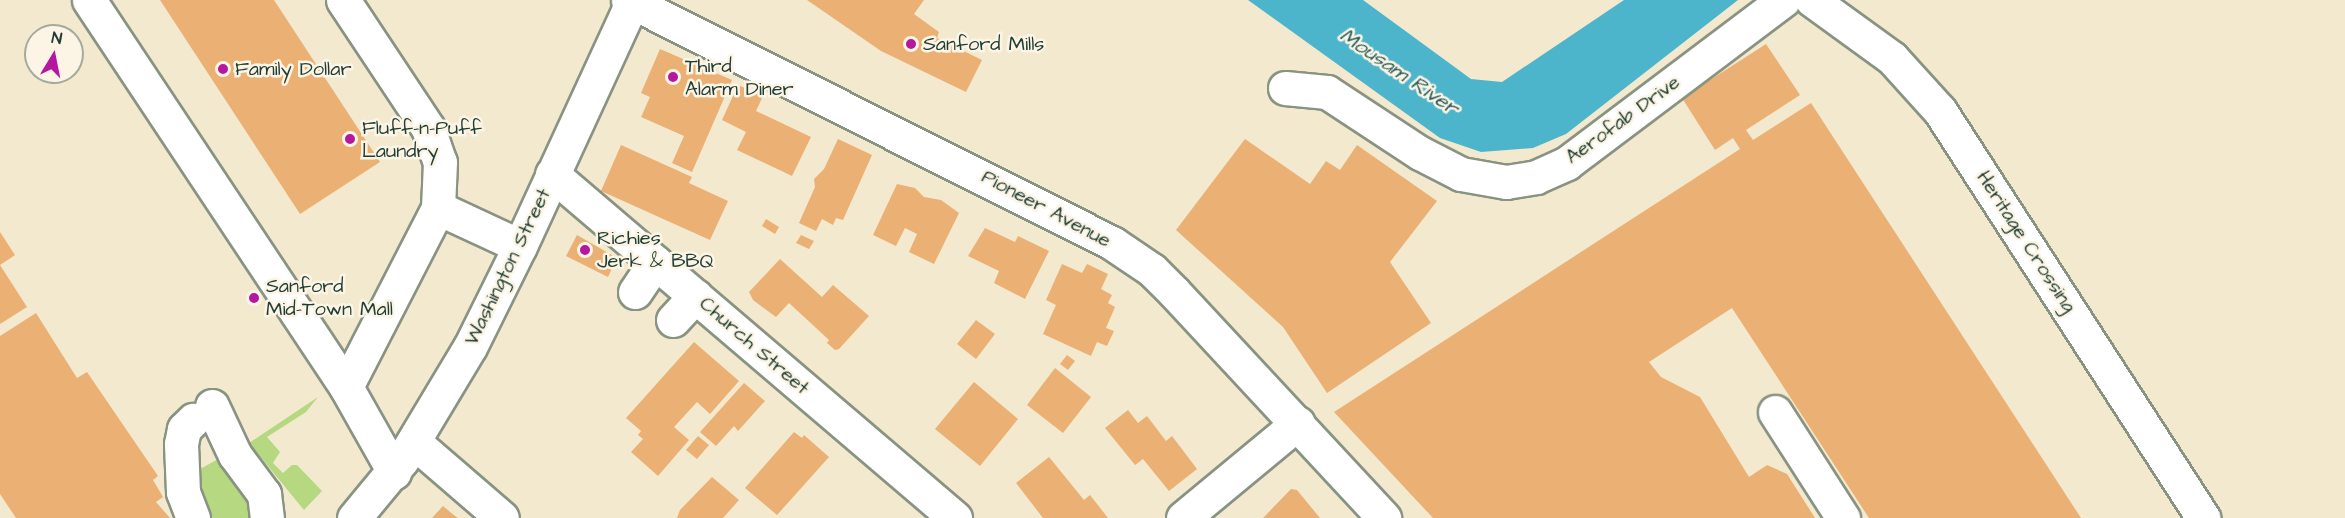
<!DOCTYPE html>
<style>
body{margin:0}
#map{position:relative;width:2345px;height:518px;overflow:hidden;background:#f3e9cf;font-family:"Architects Daughter",sans-serif}
div>[style]{position:absolute}
[style*='--x']{left:calc(var(--x)*1px);top:calc(var(--y)*1px);width:calc(var(--w)*1px);rotate:calc(var(--a)*1deg)}
.green>*{inset:0;background:#b5d880}
.water>*{inset:0;background:#4db5cb}
.building>*{inset:0;background:#ebb074}
.roads{filter:drop-shadow(2px 0 #899382) drop-shadow(-2px 0 #899382) drop-shadow(0 2px #899382) drop-shadow(0 -2px #899382)}
.minor>*{height:33px;margin:-16.5px;padding:0 16.5px;transform-origin:16.5px;border-radius:16.5px;background:#fff}
.dots>*{width:16px;height:16px;translate:-50% -50%;box-sizing:border-box;border:3px solid #fcf5e5;border-radius:50%}
span{translate:-50% -50%;white-space:nowrap;text-align:center;line-height:1.15;-webkit-text-stroke:5px #fcf5e5;paint-order:stroke}
.poi-label{font-size:20px;color:#1f3d34}
.left{translate:0 -50%;text-align:left}
.street-label{font-size:20px;color:#1f3d34}
.water-label{font-size:21px;color:#2a5b5a;font-style:italic}
.north{position:absolute;left:24px;top:24px;width:60px;height:60px;box-sizing:border-box;background:#fcf5e5;border:2px solid #a4ab9e;border-radius:50%;rotate:10deg;font-size:16px;font-weight:700;line-height:24px;text-align:center;color:#1f3d34}
.north::after{content:'';display:block;margin:auto;width:21px;height:27px;background:#b5179e;clip-path:polygon(50% 0,100% 100%,50% 72%,0 100%)}
</style>
<div id="map">
<div class="green">
<i style="clip-path:polygon(318px 397px,306px 412px,267px 437px,280px 452px,273px 463px,283px 473px,292px 465px,297px 465px,322px 491px,304px 510px,249px 443px)"></i>
<i style="clip-path:polygon(209px 438px,253px 494px,254px 518px,211px 518px,191px 466px,198px 462px,202px 468px,218px 459px)"></i>
</div>
<div class="water">
<i style="clip-path:polygon(1248px 0,1363px 0,1471px 79px,1502px 82px,1624px 0,1738px 0,1566px 134px,1533px 148px,1481px 152px,1440px 138px)"></i>
</div>
<div class="building">
<i style="clip-path:polygon(160px 0,274px 0,380px 162px,300px 214px)"></i>
<i style="clip-path:polygon(807px 0,924px 0,914px 14px,939px 32px,937px 38px,982px 60px,966px 92px,881px 51px)"></i>
<i style="clip-path:polygon(1766px 44px,1800px 95px,1746px 130px,1753px 140px,1811px 103px,2081px 518px,1869px 518px,1732px 308px,1649px 362px,1661px 377px,1700px 397px,1749px 477px,1767px 465px,1787px 474px,1815px 518px,1433px 518px,1334px 412px,1740px 149px,1733px 138px,1715px 150px,1682px 98px)"></i>
<i style="clip-path:polygon(660px 49px,732px 80px,692px 172px,672px 163px,684px 136px,641px 117px,650px 97px,641px 93px)"></i>
<i style="clip-path:polygon(738px 85px,763px 96px,756px 111px,811px 137px,792px 176px,737px 150px,746px 132px,722px 120px)"></i>
<i style="clip-path:polygon(838px 139px,872px 155px,843px 220px,836px 218px,833px 225px,822px 219px,816px 231px,799px 223px,815px 187px,814px 179px,824px 169px)"></i>
<i style="clip-path:polygon(1245px 139px,1310px 184px,1326px 161px,1340px 170px,1357px 145px,1437px 201px,1390px 262px,1431px 323px,1327px 393px,1283px 327px,1176px 230px)"></i>
<i style="clip-path:polygon(621px 145px,692px 177px,689px 183px,728px 201px,710px 240px,601px 191px)"></i>
<i style="clip-path:polygon(897px 184px,915px 188px,924px 197px,941px 200px,959px 213px,934px 264px,909px 252px,917px 234px,905px 228px,896px 246px,873px 235px)"></i>
<i style="clip-path:polygon(766px 219px,779px 227px,775px 234px,762px 226px)"></i>
<i style="clip-path:polygon(985px 228px,1015px 242px,1018px 236px,1049px 251px,1025px 299px,994px 283px,999px 271px,968px 256px)"></i>
<i style="clip-path:polygon(0 232px,15px 255px,0 265px,27px 307px,0 324px)"></i>
<i style="clip-path:polygon(577px 235px,617px 258px,608px 277px,566px 256px)"></i>
<i style="clip-path:polygon(801px 235px,814px 241px,809px 249px,796px 243px)"></i>
<i style="clip-path:polygon(780px 259px,822px 297px,833px 285px,869px 316px,839px 349px,835px 350px,827px 343px,829px 340px,789px 303px,776px 317px,753px 300px,749px 292px)"></i>
<i style="clip-path:polygon(1062px 264px,1082px 273px,1087px 264px,1108px 274px,1101px 289px,1112px 295px,1108px 303px,1115px 307px,1106px 328px,1114px 331px,1107px 346px,1097px 342px,1091px 356px,1043px 334px,1056px 305px,1046px 300px)"></i>
<i style="clip-path:polygon(36px 313px,77px 378px,87px 372px,158px 476px,153px 480px,163px 497px,156px 502px,170px 518px,16px 518px,0 494px,0 336px)"></i>
<i style="clip-path:polygon(976px 320px,995px 334px,976px 359px,957px 344px)"></i>
<i style="clip-path:polygon(694px 342px,739px 381px,710px 414px,697px 402px,674px 427px,689px 440px,658px 476px,631px 452px,643px 439px,638px 435px,641px 431px,626px 418px)"></i>
<i style="clip-path:polygon(1067px 355px,1075px 361px,1068px 370px,1060px 364px)"></i>
<i style="clip-path:polygon(1055px 368px,1091px 397px,1063px 433px,1027px 405px)"></i>
<i style="clip-path:polygon(974px 382px,1018px 419px,980px 466px,935px 429px)"></i>
<i style="clip-path:polygon(744px 383px,765px 401px,738px 431px,734px 426px,716px 446px,700px 432px)"></i>
<i style="clip-path:polygon(1128px 410px,1138px 423px,1147px 416px,1166px 441px,1172px 436px,1197px 469px,1169px 491px,1143px 459px,1135px 465px,1105px 428px)"></i>
<i style="clip-path:polygon(794px 432px,802px 438px,804px 435px,829px 457px,777px 515px,745px 488px)"></i>
<i style="clip-path:polygon(698px 436px,709px 445px,697px 459px,686px 450px)"></i>
<i style="clip-path:polygon(1049px 457px,1084px 500px,1090px 495px,1108px 518px,1043px 518px,1016px 483px)"></i>
<i style="clip-path:polygon(712px 477px,739px 500px,723px 518px,677px 518px,680px 510px)"></i>
<i style="clip-path:polygon(1291px 489px,1297px 490px,1320px 518px,1263px 518px)"></i>
<i style="clip-path:polygon(443px 506px,455px 516px,458px 518px,432px 518px)"></i>
</div>
<div class="roads">
<div class="minor">
<i style="--x:89;--y:0;--w:465;--a:56.4"></i>
<i style="--x:346;--y:387;--w:98;--a:60.5"></i>
<i style="--x:343;--y:0;--w:154;--a:56.4"></i>
<i style="--x:428;--y:128;--w:36;--a:71"></i>
<i style="--x:440;--y:162;--w:46;--a:92.5"></i>
<i style="--x:438;--y:208;--w:201;--a:117.2"></i>
<i style="--x:628;--y:0;--w:542;--a:26.66"></i>
<i style="--x:1112;--y:243;--w:48;--a:34"></i>
<i style="--x:1152;--y:270;--w:31;--a:45"></i>
<i style="--x:1174;--y:292;--w:309;--a:47.1"></i>
<i style="--x:1812;--y:0;--w:99;--a:35.9"></i>
<i style="--x:1892;--y:58;--w:72;--a:47.8"></i>
<i style="--x:1940;--y:111;--w:485;--a:57.1"></i>
<i style="--x:1285;--y:88;--w:42;--a:5.4"></i>
<i style="--x:1327;--y:92;--w:111;--a:33.3"></i>
<i style="--x:1420;--y:153;--w:46;--a:27.1"></i>
<i style="--x:1461;--y:174;--w:46;--a:10.1"></i>
<i style="--x:1506;--y:182;--w:30;--a:-9"></i>
<i style="--x:1536;--y:177;--w:34;--a:-24"></i>
<i style="--x:1567;--y:163;--w:271;--a:-37"></i>
<i style="--x:552;--y:174;--w:530;--a:40.48"></i>
<i style="--x:438;--y:208;--w:90;--a:24.9"></i>
<i style="--x:635;--y:292;--w:36;--a:-56"></i>
<i style="--x:673;--y:320;--w:33;--a:-47"></i>
<i style="--x:212;--y:406;--w:54;--a:64.9"></i>
<i style="--x:235;--y:455;--w:49;--a:53.4"></i>
<i style="--x:264;--y:494;--w:24;--a:83"></i>
<i style="--x:1775;--y:412;--w:126;--a:57.3"></i>
<i style="--x:414;--y:442;--w:116;--a:40.8"></i>
<i style="--x:193;--y:518;--w:28;--a:-111"></i>
<i style="--x:183;--y:492;--w:48;--a:-92.4"></i>
<i style="--x:181;--y:444;--w:15;--a:-79"></i>
<i style="--x:184;--y:429;--w:13;--a:-45"></i>
<i style="--x:354;--y:518;--w:75;--a:-50.4"></i>
<i style="--x:402;--y:460;--w:132;--a:-59"></i>
<i style="--x:470;--y:347;--w:113;--a:-63.7"></i>
<i style="--x:520;--y:246;--w:271;--a:-65.3"></i>
<i style="--x:1183;--y:518;--w:149;--a:-39.6"></i>
</div>
</div>
<div class="dots">
<i style="left:911px;top:44px;background:#b5179e"></i>
<i style="left:223px;top:69px;background:#b5179e"></i>
<i style="left:673px;top:77px;background:#b5179e"></i>
<i style="left:350px;top:139px;background:#b5179e"></i>
<i style="left:585px;top:250px;background:#b5179e"></i>
<i style="left:254px;top:298px;background:#b5179e"></i>
</div>
<div class="poi-label">
<span class="left" style="left:923px;top:44px">Sanford Mills</span>
<span class="left" style="left:685px;top:78px">Third<br>Alarm Diner</span>
<span class="left" style="left:235px;top:69px">Family Dollar</span>
<span class="left" style="left:362px;top:140px">Fluff-n-Puff<br>Laundry</span>
<span class="left" style="left:597px;top:250px">Richies<br>Jerk &amp; BBQ</span>
<span class="left" style="left:266px;top:298px">Sanford<br>Mid-Town Mall</span>
</div>
<div class="street-label">
<span style="left:1623px;top:120px;rotate:-36deg">Aerofab Drive</span>
<span style="left:1046px;top:209px;rotate:28deg">Pioneer Avenue</span>
<span style="left:2026px;top:242px;rotate:57deg">Heritage Crossing</span>
<span style="left:508px;top:267px;rotate:-64deg">Washington Street</span>
<span style="left:754px;top:346px;rotate:41deg">Church Street</span>
</div>
<div class="water-label">
<span style="left:1399px;top:72px;rotate:34deg">Mousam River</span>
</div>
<div class="north">N</div>
</div>
